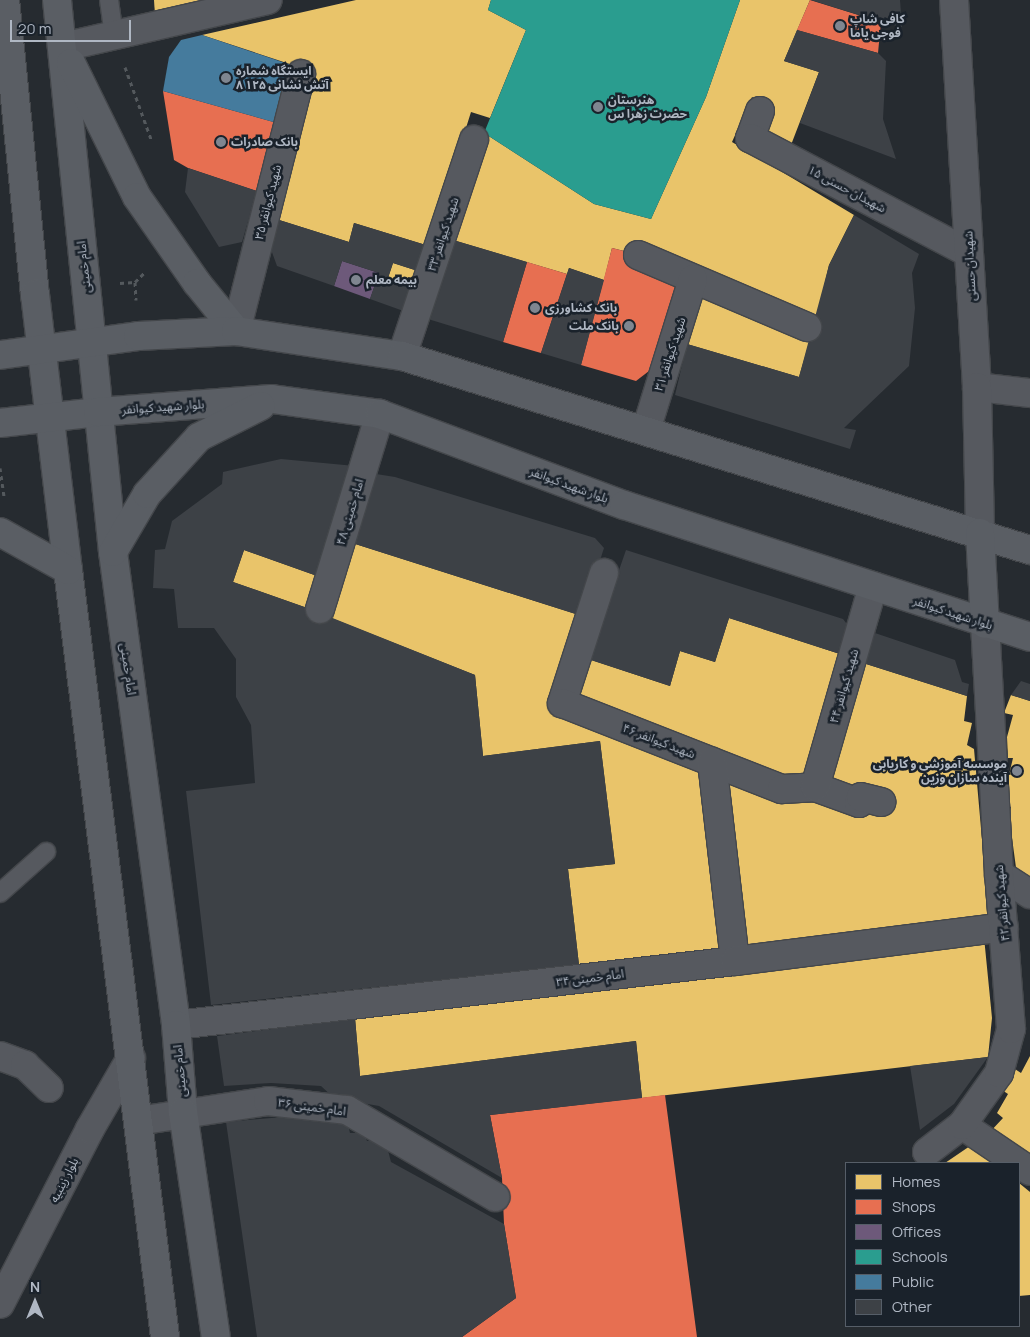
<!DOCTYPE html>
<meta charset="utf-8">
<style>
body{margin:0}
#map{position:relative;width:1030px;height:1337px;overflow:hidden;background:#262b30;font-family:Manrope,"Noto Sans Arabic",sans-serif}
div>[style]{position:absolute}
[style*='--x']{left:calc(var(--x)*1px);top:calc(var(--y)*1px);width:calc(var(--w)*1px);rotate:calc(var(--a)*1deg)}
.homes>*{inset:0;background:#e9c46a}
.shops>*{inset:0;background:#e76f51}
.offices>*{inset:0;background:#6d597a}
.schools>*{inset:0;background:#2a9d8f}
.public>*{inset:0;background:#457b9d}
.building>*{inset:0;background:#3d4146}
.path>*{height:3px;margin-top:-1.5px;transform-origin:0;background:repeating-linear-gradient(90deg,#54595d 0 4px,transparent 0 8px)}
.roads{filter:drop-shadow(1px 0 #44474b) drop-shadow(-1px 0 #44474b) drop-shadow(0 1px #44474b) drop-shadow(0 -1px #44474b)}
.service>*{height:18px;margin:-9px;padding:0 9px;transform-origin:9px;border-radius:9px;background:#56595f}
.minor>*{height:28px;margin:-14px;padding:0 14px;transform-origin:14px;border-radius:14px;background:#56595f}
.tertiary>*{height:28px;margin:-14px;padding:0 14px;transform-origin:14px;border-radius:14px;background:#56595f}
.secondary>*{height:28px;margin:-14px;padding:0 14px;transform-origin:14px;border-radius:14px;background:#5a5e64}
.dots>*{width:14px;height:14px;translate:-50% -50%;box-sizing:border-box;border:2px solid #1a222b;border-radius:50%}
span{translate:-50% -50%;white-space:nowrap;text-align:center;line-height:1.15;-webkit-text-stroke:5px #1a222b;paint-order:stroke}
.poi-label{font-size:12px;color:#afb7c3;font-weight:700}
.left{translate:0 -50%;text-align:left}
.right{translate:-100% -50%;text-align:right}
.street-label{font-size:12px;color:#afb7c3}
.legend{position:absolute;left:845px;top:1162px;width:175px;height:165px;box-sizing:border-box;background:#1a222b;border:1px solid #565e68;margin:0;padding:6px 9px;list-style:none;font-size:15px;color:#afb7c3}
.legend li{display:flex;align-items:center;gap:10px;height:25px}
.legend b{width:25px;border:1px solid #565e68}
.north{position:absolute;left:10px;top:1277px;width:50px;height:50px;-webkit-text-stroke:4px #1a222b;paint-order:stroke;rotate:0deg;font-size:14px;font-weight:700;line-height:20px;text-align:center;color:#afb7c3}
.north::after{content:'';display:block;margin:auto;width:18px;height:22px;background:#afb7c3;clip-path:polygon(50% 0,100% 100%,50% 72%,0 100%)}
.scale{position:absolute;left:10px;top:20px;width:121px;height:22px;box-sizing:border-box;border:2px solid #afb7c3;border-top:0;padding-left:6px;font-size:15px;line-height:18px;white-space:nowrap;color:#afb7c3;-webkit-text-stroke:4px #1a222b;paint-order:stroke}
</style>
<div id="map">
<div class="homes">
<i style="clip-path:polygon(154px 0,206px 0,206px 1px,155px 15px)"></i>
<i style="clip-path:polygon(356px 0,491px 0,488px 10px,526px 30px,490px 118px,471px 112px,429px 246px,354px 223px,349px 242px,276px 219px,314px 72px,202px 35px)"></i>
<i style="clip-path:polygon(740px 0,810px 0,784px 61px,819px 72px,791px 145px,766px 132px,772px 109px,752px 97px,732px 142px,854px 215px,829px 265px,815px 325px,636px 254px,612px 248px,604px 280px,569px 268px,567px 274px,453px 240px,484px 133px,594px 204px,651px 219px,706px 97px)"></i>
<i style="clip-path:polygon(393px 263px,421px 272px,416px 287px,388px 278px)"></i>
<i style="clip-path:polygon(700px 288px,811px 336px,799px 377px,687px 344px)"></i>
<i style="clip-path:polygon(349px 542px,582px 616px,552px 706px,703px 768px,725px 949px,579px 965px,568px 869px,615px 864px,600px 741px,483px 756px,475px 675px,326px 616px)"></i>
<i style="clip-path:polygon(244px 550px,320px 577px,310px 609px,233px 582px)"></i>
<i style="clip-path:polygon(729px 618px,843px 655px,808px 777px,787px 783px,574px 699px,588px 659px,670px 686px,680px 651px,715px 662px)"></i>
<i style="clip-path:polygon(863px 663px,967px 696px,964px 721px,972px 723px,967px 745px,974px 749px,989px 919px,742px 950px,723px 777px,826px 784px)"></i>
<i style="clip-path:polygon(1011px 695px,1030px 701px,1030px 885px,1017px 875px,1012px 838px,1006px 830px,1011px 807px,1002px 804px,1013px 758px,1008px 758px,1007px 737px,1013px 715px,1004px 713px)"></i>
<i style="clip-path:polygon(984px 937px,992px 1018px,988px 1057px,642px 1098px,636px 1041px,360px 1076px,355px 1018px)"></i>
<i style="clip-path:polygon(1030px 1056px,1030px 1161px,989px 1133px,1003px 1118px,997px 1113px,1008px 1094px,1002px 1090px,1015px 1069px,1021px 1073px)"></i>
<i style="clip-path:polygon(970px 1146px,992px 1163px,945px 1163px)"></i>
<i style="clip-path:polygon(1019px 1183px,1030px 1192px,1030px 1295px,1019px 1296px)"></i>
</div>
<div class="shops">
<i style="clip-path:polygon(810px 0,881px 22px,878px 53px,797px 30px)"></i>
<i style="clip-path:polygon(163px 91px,277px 123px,257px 191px,188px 168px,174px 160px)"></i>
<i style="clip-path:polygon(612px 248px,636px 254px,681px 286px,649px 371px,636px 381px,581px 365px)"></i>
<i style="clip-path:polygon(527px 262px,567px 274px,541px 353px,503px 342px)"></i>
<i style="clip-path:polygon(665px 1095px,697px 1337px,462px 1337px,516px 1298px,504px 1224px,502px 1178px,490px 1115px)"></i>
</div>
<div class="offices">
<i style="clip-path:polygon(342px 261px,379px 273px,370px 299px,334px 286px)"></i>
</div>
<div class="schools">
<i style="clip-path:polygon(491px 0,740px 0,706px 97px,651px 219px,594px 204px,484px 133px,526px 30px,488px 10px)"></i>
</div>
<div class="public">
<i style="clip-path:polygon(202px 35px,291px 65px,277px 123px,163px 91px,169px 57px,181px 40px)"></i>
</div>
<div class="building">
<i style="clip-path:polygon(811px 0,900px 0,902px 27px,881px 22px)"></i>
<i style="clip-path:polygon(797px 30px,878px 53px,886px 61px,883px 119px,896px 159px,800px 123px,819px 72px,784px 61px)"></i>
<i style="clip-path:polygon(188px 168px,257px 191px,242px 242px,219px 247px,185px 192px)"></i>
<i style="clip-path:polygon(854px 215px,919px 254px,912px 273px,915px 308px,909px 366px,844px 428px,856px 430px,850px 449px,675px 395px,687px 344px,799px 377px,829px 265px)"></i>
<i style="clip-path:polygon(276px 219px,349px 242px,354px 223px,429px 246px,421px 272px,393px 263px,388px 278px,416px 287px,409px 313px,370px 299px,379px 273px,342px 261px,334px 286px,277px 266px,269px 244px)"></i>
<i style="clip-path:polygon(453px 240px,527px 262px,503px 342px,428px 319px)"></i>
<i style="clip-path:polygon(569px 268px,604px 280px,581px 365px,541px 353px)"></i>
<i style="clip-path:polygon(281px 459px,355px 466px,320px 577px,244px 550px,233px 582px,310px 609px,475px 675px,483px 756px,600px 741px,615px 864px,568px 869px,579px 965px,211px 1005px,186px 791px,255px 783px,251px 725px,236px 697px,236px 659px,214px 628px,178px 628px,174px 589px,153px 588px,155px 550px,165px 549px,172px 521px,222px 484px,223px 472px)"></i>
<i style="clip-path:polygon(370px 473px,395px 477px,595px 538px,604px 548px,582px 616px,349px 542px)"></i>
<i style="clip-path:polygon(626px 550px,843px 619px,850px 628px,843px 655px,729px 618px,715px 662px,680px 651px,670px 686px,588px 659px)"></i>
<i style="clip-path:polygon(872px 632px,955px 660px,962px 682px,969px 684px,967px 696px,863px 663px)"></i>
<i style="clip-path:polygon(1021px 681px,1030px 684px,1030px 701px,1011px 695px)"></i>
<i style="clip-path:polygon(355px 1018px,360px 1076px,636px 1041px,642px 1098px,490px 1115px,502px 1178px,379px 1106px,334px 1098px,321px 1086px,271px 1083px,224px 1086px,217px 1036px)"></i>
<i style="clip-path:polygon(988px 1057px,954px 1104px,920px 1130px,910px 1066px)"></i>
<i style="clip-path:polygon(283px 1108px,346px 1117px,350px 1133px,364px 1133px,367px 1141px,385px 1139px,391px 1162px,504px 1224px,516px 1298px,462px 1337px,257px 1337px,226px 1122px,283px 1117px)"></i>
</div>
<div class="path">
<i style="--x:125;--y:67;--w:77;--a:70.1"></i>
<i style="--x:135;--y:282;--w:14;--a:-45"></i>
<i style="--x:120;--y:283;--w:15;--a:-4"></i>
<i style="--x:135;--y:282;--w:18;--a:87"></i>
<i style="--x:0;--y:468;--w:29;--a:82"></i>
</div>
<div class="roads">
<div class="service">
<i style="--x:109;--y:0;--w:36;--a:82"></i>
<i style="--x:0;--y:893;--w:62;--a:-41.7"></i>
</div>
<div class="minor">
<i style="--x:63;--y:47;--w:210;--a:-12.9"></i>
<i style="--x:760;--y:111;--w:29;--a:110"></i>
<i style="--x:750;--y:138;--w:247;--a:27.7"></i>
<i style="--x:638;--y:255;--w:184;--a:23.1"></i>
<i style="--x:236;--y:331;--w:265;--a:-75.8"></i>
<i style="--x:402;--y:356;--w:228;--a:-71.6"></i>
<i style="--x:977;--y:387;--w:53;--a:6.5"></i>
<i style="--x:646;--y:430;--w:158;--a:-72.7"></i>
<i style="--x:604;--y:573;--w:137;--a:107.9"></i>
<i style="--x:562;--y:703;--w:236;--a:21.4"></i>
<i style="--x:782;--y:789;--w:33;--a:-3"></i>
<i style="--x:815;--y:787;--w:47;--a:20"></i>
<i style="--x:859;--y:803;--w:6;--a:-72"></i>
<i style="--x:861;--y:797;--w:21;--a:14"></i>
<i style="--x:320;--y:609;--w:204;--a:-72.9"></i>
<i style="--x:712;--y:762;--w:200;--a:83.4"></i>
<i style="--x:815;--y:787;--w:209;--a:-73.9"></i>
<i style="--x:999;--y:874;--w:37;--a:33"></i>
<i style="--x:176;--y:1025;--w:563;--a:-6.53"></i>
<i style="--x:735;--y:961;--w:271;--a:-7.2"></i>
<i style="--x:0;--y:1056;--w:27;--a:20"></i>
<i style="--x:25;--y:1065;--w:33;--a:44"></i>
<i style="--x:138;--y:1121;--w:132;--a:-8.7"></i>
<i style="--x:268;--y:1101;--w:80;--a:6.5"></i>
<i style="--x:347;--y:1110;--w:172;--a:30.4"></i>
<i style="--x:962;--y:1125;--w:82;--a:34.1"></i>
<i style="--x:927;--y:1152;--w:44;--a:-37.6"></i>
<i style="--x:962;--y:1125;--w:64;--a:-54.6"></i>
<i style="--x:999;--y:1073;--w:46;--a:-74.7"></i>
<i style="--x:1011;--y:1029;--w:155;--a:-94.4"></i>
<i style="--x:999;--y:874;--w:250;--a:-93.2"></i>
</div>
<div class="tertiary">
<i style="--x:954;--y:0;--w:388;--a:86.6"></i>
<i style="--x:977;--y:387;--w:146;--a:88.8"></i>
<i style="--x:0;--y:1304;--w:197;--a:-62.8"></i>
<i style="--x:90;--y:1129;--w:82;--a:-60"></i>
</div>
<div class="secondary">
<i style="--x:5;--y:0;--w:296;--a:84.2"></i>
<i style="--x:35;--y:294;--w:278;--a:83.2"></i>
<i style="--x:68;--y:570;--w:773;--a:82.79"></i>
<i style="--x:57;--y:0;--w:555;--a:84.21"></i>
<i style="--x:113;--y:552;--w:477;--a:82.4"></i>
<i style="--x:176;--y:1025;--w:87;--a:85.4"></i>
<i style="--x:183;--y:1112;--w:227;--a:81.7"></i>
<i style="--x:71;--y:63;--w:149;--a:63.8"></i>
<i style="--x:137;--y:197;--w:105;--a:55.1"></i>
<i style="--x:197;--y:283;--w:62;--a:50.9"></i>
<i style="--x:0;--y:355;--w:139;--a:-7.8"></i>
<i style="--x:138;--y:336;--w:98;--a:-2.9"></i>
<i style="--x:236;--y:331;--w:168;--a:8.6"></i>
<i style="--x:402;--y:356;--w:657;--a:17.17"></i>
<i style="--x:0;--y:423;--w:99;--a:-6.4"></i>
<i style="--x:98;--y:412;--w:174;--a:-4.3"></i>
<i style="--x:272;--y:399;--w:109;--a:7.9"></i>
<i style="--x:380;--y:414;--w:260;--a:20.5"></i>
<i style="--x:624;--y:505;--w:427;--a:18"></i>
<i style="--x:0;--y:532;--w:78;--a:29.2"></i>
<i style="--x:980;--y:533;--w:91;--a:86.9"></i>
<i style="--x:113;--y:552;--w:67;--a:-59.6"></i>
<i style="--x:147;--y:494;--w:77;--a:-47.6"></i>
<i style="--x:199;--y:437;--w:69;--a:-26.6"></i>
</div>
</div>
<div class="dots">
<i style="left:840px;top:26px;background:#7f8690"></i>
<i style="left:226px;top:78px;background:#7f8690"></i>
<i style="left:598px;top:107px;background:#7f8690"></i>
<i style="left:221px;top:142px;background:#7f8690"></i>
<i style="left:356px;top:280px;background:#7f8690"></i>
<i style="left:535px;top:308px;background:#7f8690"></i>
<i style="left:629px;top:326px;background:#7f8690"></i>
<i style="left:1017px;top:771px;background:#7f8690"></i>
</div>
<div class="poi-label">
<span class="left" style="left:850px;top:26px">کافی شاپ<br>فوجی یاما</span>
<span class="left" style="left:236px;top:78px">ایستگاه شماره<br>۸ آتش نشانی ۱۲۵</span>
<span class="left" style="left:608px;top:107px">هنرستان<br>حضرت زهرا س</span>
<span class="left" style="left:231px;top:142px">بانک صادرات</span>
<span class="left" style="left:366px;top:280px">بیمه معلم</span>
<span class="left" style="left:545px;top:308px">بانک کشاورزی</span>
<span class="right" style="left:619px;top:326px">بانک ملت</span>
<span class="right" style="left:1007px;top:771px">موسسه آموزشی و کاریابی<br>آینده سازان وزین</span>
</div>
<div class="street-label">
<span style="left:847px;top:189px;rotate:28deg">شهیدان حسنی ۱۵</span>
<span style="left:268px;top:202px;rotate:-76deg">شهید کیوانفر ۳۵</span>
<span style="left:443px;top:234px;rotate:-72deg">شهید کیوانفر ۳۳</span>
<span style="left:970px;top:266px;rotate:-93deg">شهیدان حسنی</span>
<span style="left:84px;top:267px;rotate:-96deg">امام خمینی</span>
<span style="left:670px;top:354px;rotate:-72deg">شهید کیوانفر ۳۱</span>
<span style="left:163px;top:407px;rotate:-4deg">بلوار شهید کیوانفر</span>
<span style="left:569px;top:485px;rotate:20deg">بلوار شهید کیوانفر</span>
<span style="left:350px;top:512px;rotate:-73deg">امام خمینی ۴۸</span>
<span style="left:953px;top:613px;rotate:18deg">بلوار شهید کیوانفر</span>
<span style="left:128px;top:669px;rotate:82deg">امام خمینی</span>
<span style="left:844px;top:686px;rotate:-74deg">شهید کیوانفر ۴۴</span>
<span style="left:659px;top:741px;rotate:21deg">شهید کیوانفر ۴۶</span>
<span style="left:1002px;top:903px;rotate:-95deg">شهید کیوانفر ۴۲</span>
<span style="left:590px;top:978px;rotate:-7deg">امام خمینی ۳۴</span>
<span style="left:180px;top:1071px;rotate:-95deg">امام خمینی</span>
<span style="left:312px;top:1107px;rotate:8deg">امام خمینی ۳۶</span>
<span style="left:64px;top:1180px;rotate:-63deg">بلوار زینبیه</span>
</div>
<ul class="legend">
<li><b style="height:14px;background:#e9c46a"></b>Homes</li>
<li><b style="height:14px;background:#e76f51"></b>Shops</li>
<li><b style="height:14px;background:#6d597a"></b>Offices</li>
<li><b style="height:14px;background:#2a9d8f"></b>Schools</li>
<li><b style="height:14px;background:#457b9d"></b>Public</li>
<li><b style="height:14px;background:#3d4146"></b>Other</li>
</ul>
<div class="north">N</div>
<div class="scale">20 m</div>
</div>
